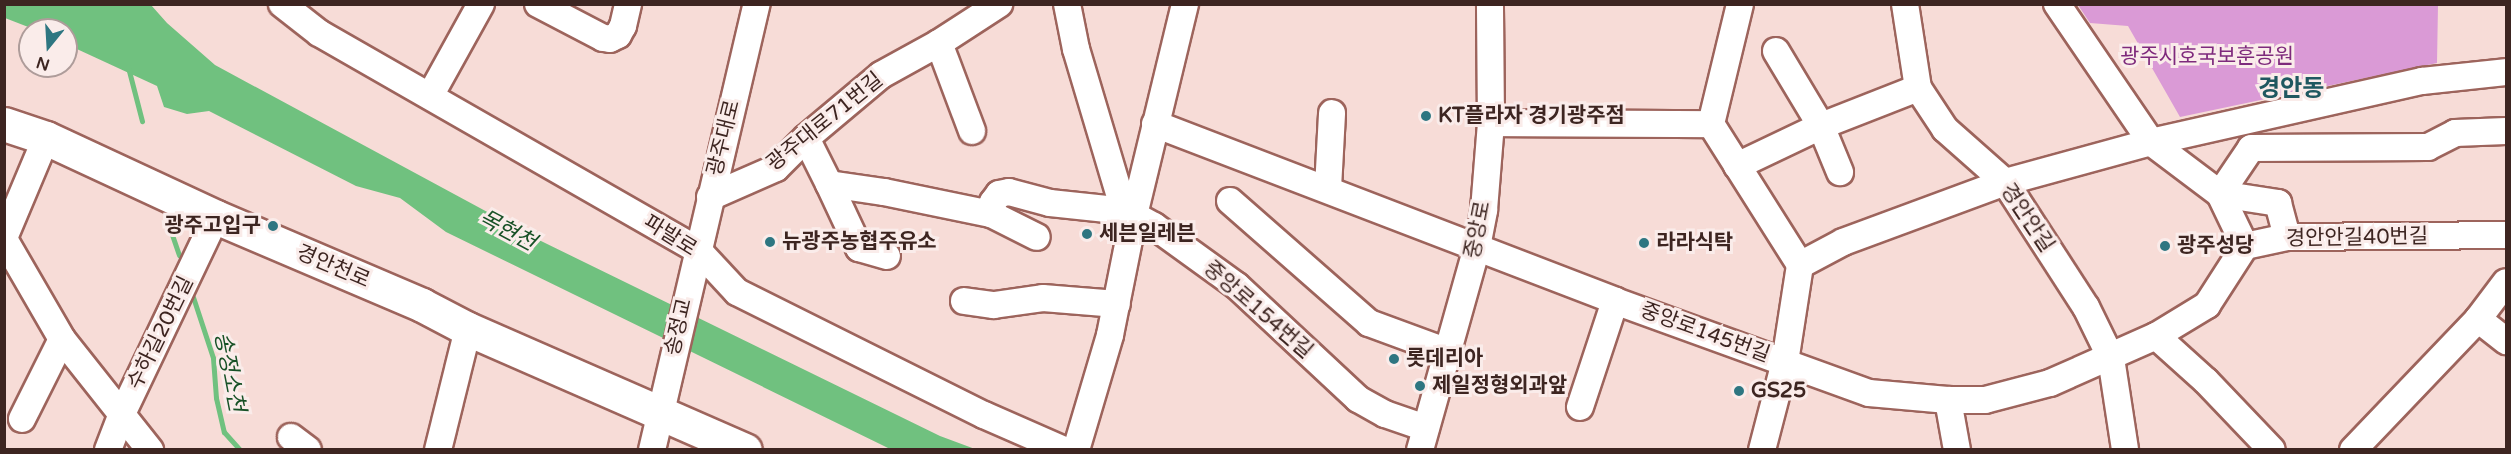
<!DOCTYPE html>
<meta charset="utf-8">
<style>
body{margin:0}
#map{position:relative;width:2511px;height:454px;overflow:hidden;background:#f7dcd7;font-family:"Varela Round","Noto Sans KR",sans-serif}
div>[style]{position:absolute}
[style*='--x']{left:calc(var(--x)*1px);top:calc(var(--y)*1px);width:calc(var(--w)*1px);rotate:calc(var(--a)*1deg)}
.green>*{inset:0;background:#da9ad6}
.water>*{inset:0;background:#70c17f}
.stream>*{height:5px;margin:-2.5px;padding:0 2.5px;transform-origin:2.5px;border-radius:2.5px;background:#70c17f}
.roads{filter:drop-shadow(2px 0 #9d645c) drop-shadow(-2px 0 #9d645c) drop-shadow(0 2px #9d645c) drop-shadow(0 -2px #9d645c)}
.minor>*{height:26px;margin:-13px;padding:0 13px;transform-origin:13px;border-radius:13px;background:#fff}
.major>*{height:33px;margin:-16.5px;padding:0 16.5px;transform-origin:16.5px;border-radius:16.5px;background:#fff}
.dots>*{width:16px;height:16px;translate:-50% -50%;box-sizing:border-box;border:3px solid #faecea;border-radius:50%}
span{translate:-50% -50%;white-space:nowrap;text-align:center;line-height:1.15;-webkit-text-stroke:6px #faecea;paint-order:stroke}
.park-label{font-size:21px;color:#7e2a7c}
.poi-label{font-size:21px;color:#3d2521;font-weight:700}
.left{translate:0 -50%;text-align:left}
.right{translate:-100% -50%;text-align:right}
.street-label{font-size:21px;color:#3d2521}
.water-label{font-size:22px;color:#175126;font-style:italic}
.quarter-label{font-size:24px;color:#1f5860;font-weight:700}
.frame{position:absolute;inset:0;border:6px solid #3d2521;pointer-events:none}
.north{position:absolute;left:18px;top:18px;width:60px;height:60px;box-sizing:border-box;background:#faecea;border:2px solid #ae9c9a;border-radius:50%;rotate:198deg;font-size:16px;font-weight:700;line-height:24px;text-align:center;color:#3d2521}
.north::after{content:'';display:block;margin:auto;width:21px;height:27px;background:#2e7681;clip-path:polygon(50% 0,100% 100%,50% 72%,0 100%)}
</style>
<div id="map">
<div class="green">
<i style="clip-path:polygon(2078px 5px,2438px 5px,2437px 63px,2180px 117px,2128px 26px,2090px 23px)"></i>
</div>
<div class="water">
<i style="clip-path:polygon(5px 5px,151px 5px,167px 23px,215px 65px,541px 241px,940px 436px,975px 449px,892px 450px,884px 446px,446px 232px,400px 198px,356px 186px,209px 111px,187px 114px,164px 107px,157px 86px,66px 44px,66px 30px,36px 30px,5px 18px)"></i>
</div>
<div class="stream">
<i style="--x:128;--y:67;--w:56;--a:75.5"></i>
<i style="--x:169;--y:226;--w:31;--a:71"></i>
<i style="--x:193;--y:297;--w:64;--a:71.8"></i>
<i style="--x:213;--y:358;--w:40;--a:85.7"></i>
<i style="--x:216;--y:398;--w:35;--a:77"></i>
<i style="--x:224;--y:432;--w:24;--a:48"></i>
</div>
<div class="roads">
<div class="minor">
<i style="--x:282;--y:4;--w:47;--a:38.1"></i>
<i style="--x:319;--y:33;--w:437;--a:29.8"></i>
<i style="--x:698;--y:250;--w:57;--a:47.1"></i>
<i style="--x:737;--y:292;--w:276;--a:26.5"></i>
<i style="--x:984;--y:415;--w:87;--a:23.6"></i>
<i style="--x:538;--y:4;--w:73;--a:27.6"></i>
<i style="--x:603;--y:38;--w:7;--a:8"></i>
<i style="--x:610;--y:39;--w:9;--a:-27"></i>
<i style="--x:618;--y:35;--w:10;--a:-61"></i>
<i style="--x:623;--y:26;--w:23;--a:-77"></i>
<i style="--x:1067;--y:4;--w:46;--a:78.7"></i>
<i style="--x:1076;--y:49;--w:154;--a:73.4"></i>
<i style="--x:1120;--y:197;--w:23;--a:52"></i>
<i style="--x:1905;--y:4;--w:85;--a:81.2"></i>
<i style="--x:1918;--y:88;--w:49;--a:56.6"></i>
<i style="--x:1945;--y:129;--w:80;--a:41.5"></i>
<i style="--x:2005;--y:182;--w:149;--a:57.1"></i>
<i style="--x:2086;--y:307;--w:57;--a:63.9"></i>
<i style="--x:2111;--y:358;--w:93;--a:81.3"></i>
<i style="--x:2057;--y:4;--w:167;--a:55.7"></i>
<i style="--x:2151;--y:142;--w:86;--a:37"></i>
<i style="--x:2220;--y:194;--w:59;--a:8.8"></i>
<i style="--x:2278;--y:203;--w:35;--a:75"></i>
<i style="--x:939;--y:43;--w:94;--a:69.4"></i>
<i style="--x:1776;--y:51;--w:87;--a:59"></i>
<i style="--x:1821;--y:126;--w:50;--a:67.6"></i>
<i style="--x:430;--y:96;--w:105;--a:-61"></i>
<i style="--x:1491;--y:123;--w:220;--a:0.3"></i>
<i style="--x:1711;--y:124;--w:167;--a:57.7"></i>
<i style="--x:1155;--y:124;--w:493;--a:21"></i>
<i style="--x:1615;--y:301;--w:270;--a:19.9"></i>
<i style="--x:1869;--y:393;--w:79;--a:5.1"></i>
<i style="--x:1948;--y:400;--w:37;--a:0"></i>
<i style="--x:1985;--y:400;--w:67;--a:-14.7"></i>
<i style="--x:2050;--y:383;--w:116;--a:-23.9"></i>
<i style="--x:2156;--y:336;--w:60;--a:-31.3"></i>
<i style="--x:2207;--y:305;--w:70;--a:-57.2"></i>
<i style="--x:2245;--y:246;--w:43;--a:-12.1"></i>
<i style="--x:2287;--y:237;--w:219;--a:-0.5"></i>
<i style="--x:1711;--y:124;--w:123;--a:-76.4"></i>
<i style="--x:806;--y:138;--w:51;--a:63.4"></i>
<i style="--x:829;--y:184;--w:56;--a:8.3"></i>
<i style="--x:884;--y:192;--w:109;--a:11.6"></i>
<i style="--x:991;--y:214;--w:12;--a:-81"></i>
<i style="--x:993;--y:202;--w:10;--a:-53"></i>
<i style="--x:999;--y:194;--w:10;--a:-11"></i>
<i style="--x:1009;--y:192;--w:42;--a:15"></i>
<i style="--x:1050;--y:203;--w:57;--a:6"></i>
<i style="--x:1107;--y:209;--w:28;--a:13"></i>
<i style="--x:1134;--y:215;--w:23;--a:29"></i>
<i style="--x:1154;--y:226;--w:102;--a:35.9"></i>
<i style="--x:1237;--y:286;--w:166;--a:43"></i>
<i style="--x:1358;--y:399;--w:31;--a:29"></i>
<i style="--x:1385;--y:414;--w:43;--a:18.9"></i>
<i style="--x:1737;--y:166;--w:93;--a:-25.5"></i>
<i style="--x:1821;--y:126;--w:104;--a:-21.4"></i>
<i style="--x:829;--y:184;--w:71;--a:64.9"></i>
<i style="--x:859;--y:248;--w:29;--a:16"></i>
<i style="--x:1328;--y:188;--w:75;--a:-86.9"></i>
<i style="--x:710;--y:197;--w:72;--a:-23.7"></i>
<i style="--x:776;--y:168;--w:42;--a:-45"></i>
<i style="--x:806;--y:138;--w:98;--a:-40"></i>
<i style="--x:881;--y:75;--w:66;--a:-28.9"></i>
<i style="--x:939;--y:43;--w:72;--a:-33"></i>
<i style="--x:1230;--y:201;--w:185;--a:41.3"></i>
<i style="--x:1369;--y:323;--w:84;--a:20.2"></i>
<i style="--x:991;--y:214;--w:51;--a:26.6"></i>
<i style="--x:4;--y:238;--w:108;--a:-67.2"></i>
<i style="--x:4;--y:239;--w:116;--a:59.9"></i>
<i style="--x:62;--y:339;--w:142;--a:51.6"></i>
<i style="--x:2245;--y:246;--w:58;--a:-115.7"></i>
<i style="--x:2220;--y:194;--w:55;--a:-56"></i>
<i style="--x:2251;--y:148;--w:177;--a:-0.3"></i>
<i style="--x:2428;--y:147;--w:30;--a:-27"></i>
<i style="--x:2455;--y:133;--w:51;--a:-2.2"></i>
<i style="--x:964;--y:301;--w:30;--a:8"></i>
<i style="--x:994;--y:305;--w:49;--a:-8.1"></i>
<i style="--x:1043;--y:298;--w:74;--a:4.6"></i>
<i style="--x:2478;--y:319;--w:36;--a:38"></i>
<i style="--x:2156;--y:336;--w:67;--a:42"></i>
<i style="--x:2206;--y:381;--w:95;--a:46.3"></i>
<i style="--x:1948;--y:400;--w:51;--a:79.8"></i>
<i style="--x:1580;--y:407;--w:112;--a:-71.7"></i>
<i style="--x:22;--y:419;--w:89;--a:-63.4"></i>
<i style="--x:291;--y:437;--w:21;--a:37"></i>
<i style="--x:108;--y:450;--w:39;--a:-69"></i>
<i style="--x:122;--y:414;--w:218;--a:-64.5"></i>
<i style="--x:438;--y:450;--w:125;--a:-76.1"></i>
<i style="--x:652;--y:450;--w:458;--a:-76.8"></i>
<i style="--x:1076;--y:450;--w:120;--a:-73.5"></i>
<i style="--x:1110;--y:335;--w:122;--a:-78.7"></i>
<i style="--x:1134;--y:215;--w:217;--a:-76.4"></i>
<i style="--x:1420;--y:450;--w:211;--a:-74.3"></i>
<i style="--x:1477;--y:247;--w:38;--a:-79"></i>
<i style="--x:1484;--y:210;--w:87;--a:-85.4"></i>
<i style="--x:1491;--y:123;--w:119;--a:-90.5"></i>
<i style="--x:1762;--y:450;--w:91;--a:-75.4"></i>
<i style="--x:1785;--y:362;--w:98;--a:-81.2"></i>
<i style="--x:1800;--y:265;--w:49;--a:-28.1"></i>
<i style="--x:1843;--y:242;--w:173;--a:-20.3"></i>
<i style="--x:2005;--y:182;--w:151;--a:-15.3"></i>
<i style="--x:2151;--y:142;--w:278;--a:-12.7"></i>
<i style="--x:2422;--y:81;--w:84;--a:-6.1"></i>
<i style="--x:2353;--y:450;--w:181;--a:-46.3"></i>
<i style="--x:2478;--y:319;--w:46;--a:-52.9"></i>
</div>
<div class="major">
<i style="--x:4;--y:124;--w:44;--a:18.4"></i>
<i style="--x:46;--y:138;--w:187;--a:24.9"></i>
<i style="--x:216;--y:217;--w:224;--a:23.1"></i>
<i style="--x:422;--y:305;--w:52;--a:27.6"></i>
<i style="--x:468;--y:329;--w:302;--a:23.6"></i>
</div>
</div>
<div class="dots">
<i style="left:1426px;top:116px;background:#2e7681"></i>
<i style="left:273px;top:226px;background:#2e7681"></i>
<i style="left:1087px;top:234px;background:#2e7681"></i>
<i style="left:770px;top:242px;background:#2e7681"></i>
<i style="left:1644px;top:243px;background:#2e7681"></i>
<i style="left:2165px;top:246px;background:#2e7681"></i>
<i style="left:1394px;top:359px;background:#2e7681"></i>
<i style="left:1420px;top:386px;background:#2e7681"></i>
<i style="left:1739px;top:391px;background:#2e7681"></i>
</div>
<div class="park-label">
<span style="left:2207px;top:57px">광주시호국보훈공원</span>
</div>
<div class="poi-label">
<span class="left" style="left:1438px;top:116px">KT플라자 경기광주점</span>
<span class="right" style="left:261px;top:226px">광주고입구</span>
<span class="left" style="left:1099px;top:234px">세븐일레븐</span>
<span class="left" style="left:782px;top:242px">뉴광주농협주유소</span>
<span class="left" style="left:1656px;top:243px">라라식탁</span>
<span class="left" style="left:2177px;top:246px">광주성당</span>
<span class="left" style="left:1406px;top:359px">롯데리아</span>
<span class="left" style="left:1432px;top:386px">제일정형외과앞</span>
<span class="left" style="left:1751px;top:391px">GS25</span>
</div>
<div class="street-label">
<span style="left:825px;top:122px;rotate:-39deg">광주대로71번길</span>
<span style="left:724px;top:138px;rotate:-76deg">광주대로</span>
<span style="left:2027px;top:218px;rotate:56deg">경안안길</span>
<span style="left:1478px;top:230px;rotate:-79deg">중앙로</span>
<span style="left:670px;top:236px;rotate:32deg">파발로</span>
<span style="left:2357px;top:238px;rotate:-1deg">경안안길40번길</span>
<span style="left:333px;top:267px;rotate:23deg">경안천로</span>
<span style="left:1258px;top:310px;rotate:41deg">중앙로154번길</span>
<span style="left:679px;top:327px;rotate:-77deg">송정교</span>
<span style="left:161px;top:333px;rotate:-64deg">수하길20번길</span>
<span style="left:1705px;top:333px;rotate:20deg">중앙로145번길</span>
</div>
<div class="water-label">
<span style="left:507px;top:231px;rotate:28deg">목현천</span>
<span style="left:229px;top:372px;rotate:79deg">송정소천</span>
</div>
<div class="quarter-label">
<span style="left:2291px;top:89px">경안동</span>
</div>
<div class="frame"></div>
<div class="north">N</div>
</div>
